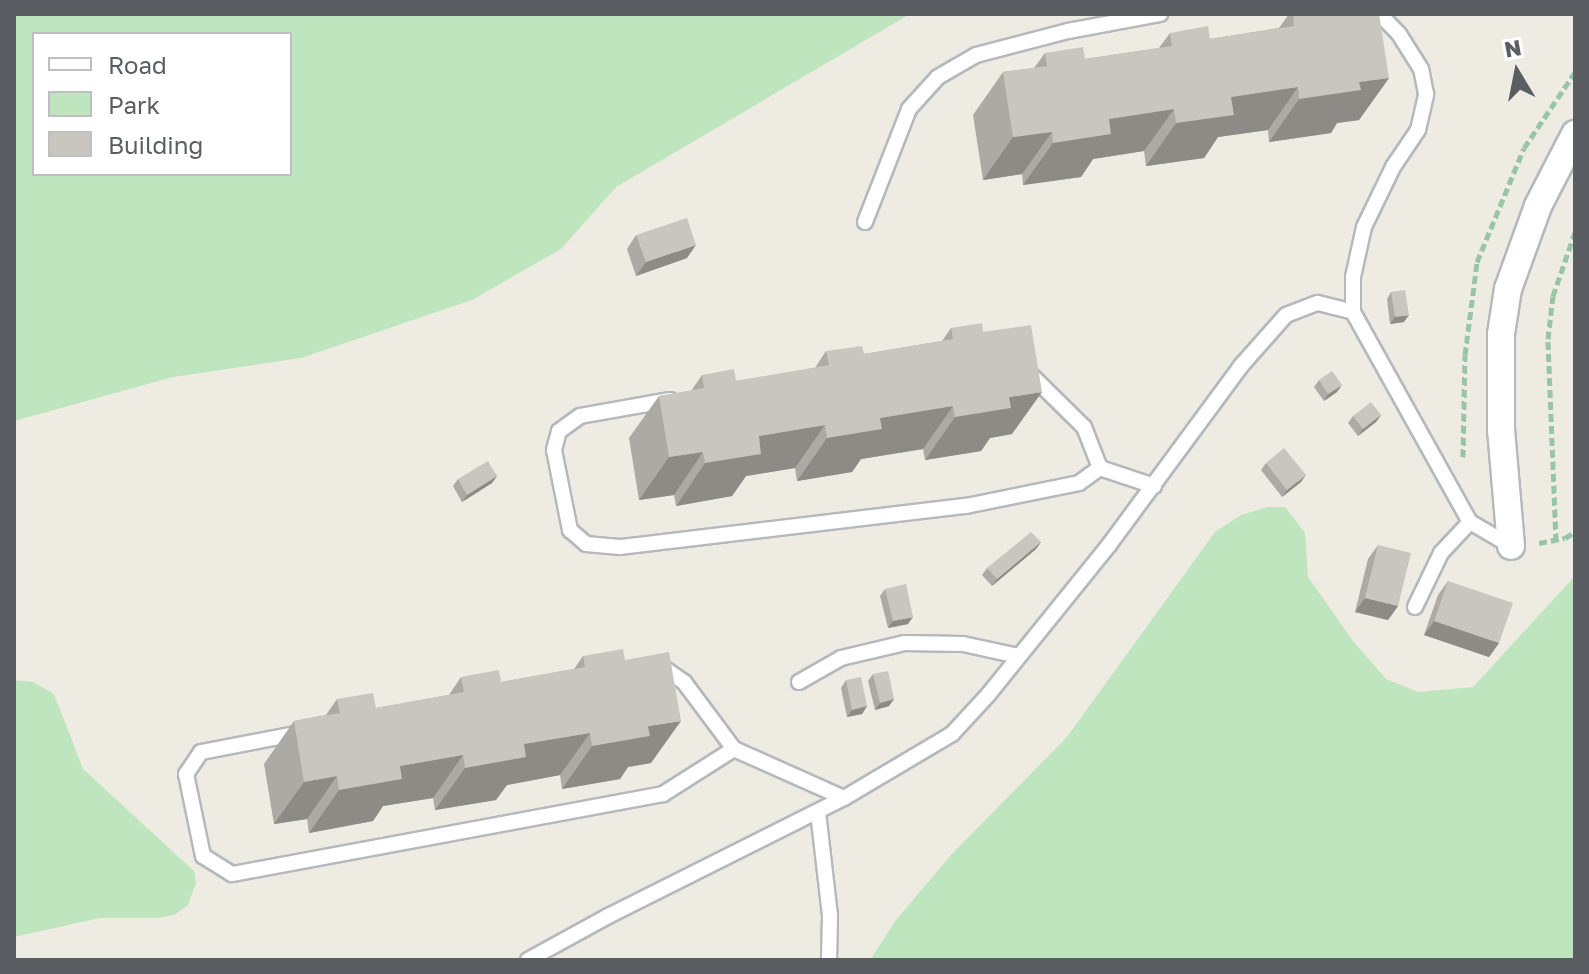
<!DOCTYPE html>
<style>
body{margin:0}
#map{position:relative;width:1589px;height:974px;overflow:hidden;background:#edebe2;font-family:"Golos Text",sans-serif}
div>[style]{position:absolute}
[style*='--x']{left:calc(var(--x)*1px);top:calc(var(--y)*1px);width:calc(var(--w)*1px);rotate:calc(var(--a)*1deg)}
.green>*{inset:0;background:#bfe5bf}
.path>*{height:5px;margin-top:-2.5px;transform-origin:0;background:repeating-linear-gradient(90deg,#98c5a5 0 8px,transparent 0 12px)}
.roads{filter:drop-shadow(2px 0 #b5b8bc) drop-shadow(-2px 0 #b5b8bc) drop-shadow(0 2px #b5b8bc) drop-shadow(0 -2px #b5b8bc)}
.lane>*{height:14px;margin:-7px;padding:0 7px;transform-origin:7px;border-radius:7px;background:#fff}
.street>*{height:26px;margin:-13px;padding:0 13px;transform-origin:13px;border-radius:13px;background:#fff}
.wall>*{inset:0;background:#acaaa4}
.shaded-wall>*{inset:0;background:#8c8b86}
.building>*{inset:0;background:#c8c6bf}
span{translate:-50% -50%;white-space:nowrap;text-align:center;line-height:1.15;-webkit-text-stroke:8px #fff;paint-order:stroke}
.frame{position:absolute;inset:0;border:16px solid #5a5e63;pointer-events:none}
.legend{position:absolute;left:32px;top:32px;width:260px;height:144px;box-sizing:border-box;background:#fff;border:2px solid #bdbfc1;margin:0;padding:10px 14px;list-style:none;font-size:24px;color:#5a5e63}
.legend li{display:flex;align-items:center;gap:16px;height:40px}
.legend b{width:40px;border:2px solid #bdbfc1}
.north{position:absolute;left:1477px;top:32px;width:80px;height:80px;-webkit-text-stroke:6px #fff;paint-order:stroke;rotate:350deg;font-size:22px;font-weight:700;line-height:32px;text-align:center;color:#5a5e63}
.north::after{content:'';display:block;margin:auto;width:28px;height:36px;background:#5a5e63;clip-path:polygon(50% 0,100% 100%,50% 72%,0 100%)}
</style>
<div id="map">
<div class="green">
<i style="clip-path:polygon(evenodd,14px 14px,910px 14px,616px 187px,561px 249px,472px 300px,301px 358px,173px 377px,14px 421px,14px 14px,34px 34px,290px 34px,290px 174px,34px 174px,34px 34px)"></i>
<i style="clip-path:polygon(1268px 507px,1285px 507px,1305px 533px,1308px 577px,1353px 641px,1386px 679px,1418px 692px,1473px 687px,1575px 576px,1575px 960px,870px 960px,896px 920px,951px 855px,1067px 737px,1215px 532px,1241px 515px)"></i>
<i style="clip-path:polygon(14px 680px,33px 682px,54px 694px,83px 769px,194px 871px,196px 883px,188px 905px,174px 915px,156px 918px,100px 918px,14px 937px)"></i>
</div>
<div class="path">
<i style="--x:1463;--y:457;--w:102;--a:-88.9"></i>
<i style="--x:1465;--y:355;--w:94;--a:-82.6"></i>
<i style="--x:1477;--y:262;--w:123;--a:-67.6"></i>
<i style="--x:1524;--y:148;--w:92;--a:-56.1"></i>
<i style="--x:1556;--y:541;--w:202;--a:-92.3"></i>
<i style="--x:1548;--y:339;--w:43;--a:-83.4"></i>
<i style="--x:1553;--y:296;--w:68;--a:-71"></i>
<i style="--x:1539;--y:543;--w:26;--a:-11"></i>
<i style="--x:1565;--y:538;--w:12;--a:-31"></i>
</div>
<div class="roads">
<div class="lane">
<i style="--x:865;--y:222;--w:121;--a:-68.7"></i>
<i style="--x:909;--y:109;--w:43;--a:-47.8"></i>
<i style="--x:938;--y:77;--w:44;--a:-30.1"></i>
<i style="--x:976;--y:55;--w:95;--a:-14.6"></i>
<i style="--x:1068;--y:31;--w:94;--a:-10.5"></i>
<i style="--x:1353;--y:312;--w:35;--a:-90"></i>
<i style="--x:1353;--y:277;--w:51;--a:-77.6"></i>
<i style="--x:1364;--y:227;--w:67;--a:-64.2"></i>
<i style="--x:1393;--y:167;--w:45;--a:-56"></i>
<i style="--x:1418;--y:130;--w:37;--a:-77"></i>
<i style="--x:1426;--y:94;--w:25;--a:-101"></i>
<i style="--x:1421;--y:69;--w:41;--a:-122.2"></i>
<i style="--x:1399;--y:34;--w:28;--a:-134"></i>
<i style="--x:1028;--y:372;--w:78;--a:44.5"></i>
<i style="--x:1084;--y:427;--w:44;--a:68.7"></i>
<i style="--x:1100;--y:468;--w:57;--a:18.4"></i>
<i style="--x:670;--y:400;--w:91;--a:169.9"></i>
<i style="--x:580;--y:416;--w:26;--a:144"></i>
<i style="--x:559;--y:431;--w:20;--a:105"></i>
<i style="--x:554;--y:450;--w:82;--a:78.7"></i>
<i style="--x:570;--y:530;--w:21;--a:41"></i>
<i style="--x:586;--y:544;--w:34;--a:5"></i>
<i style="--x:620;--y:547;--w:348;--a:-6.8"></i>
<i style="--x:966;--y:506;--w:115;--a:-11.5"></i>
<i style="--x:1079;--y:483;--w:26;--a:-36"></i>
<i style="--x:1415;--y:607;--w:60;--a:-64.3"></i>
<i style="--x:1441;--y:553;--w:42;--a:-46.9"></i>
<i style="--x:658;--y:664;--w:32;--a:35"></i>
<i style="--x:684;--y:682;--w:84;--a:53.3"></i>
<i style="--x:734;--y:749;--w:120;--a:24"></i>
<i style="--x:799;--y:682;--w:48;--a:-29.7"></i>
<i style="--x:841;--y:658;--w:66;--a:-13.2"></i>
<i style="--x:905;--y:643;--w:58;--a:1"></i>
<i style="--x:963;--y:644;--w:56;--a:12.3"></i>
<i style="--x:300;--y:733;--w:101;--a:169.1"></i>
<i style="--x:201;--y:752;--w:27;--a:124"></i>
<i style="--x:186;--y:774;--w:84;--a:78.3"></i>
<i style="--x:203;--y:856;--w:34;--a:32"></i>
<i style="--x:232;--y:874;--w:438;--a:-10.5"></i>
<i style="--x:663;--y:794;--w:84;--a:-32.4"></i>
<i style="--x:818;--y:812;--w:105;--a:83.4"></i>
<i style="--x:830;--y:916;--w:44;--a:91.3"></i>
<i style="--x:528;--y:960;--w:91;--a:-28.8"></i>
<i style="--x:608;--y:916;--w:264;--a:-26.6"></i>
<i style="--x:844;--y:798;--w:126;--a:-30.7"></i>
<i style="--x:952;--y:734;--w:53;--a:-47.3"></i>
<i style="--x:988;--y:695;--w:193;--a:-51.1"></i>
<i style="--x:1109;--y:545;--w:221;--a:-53.6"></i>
<i style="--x:1240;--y:367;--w:69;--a:-48.5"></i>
<i style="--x:1286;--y:315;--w:34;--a:-21"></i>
<i style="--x:1318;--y:303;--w:36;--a:14"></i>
<i style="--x:1353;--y:312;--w:240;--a:60.9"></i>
<i style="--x:1470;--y:522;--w:48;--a:30.3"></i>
</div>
<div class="street">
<i style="--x:1511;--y:546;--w:116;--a:-94.9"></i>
<i style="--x:1501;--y:430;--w:96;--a:-90"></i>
<i style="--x:1501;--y:334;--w:46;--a:-81.2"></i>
<i style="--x:1508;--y:289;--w:88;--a:-70.1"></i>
<i style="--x:1538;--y:206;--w:81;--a:-62.8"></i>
</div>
</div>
<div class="wall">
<i style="clip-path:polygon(1289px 14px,1334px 14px,1389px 78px,1359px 120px,1337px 123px,1331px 133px,1269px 142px,1268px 130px,1218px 137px,1204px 158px,1146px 166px,1144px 151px,1093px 159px,1081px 177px,1023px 185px,1022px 174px,983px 180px,973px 115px,1003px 72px,1034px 68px,1045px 53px,1085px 59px,1159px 48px,1170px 33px,1210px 39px,1279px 28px)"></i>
<i style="clip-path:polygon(636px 235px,687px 258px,636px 276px,627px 249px)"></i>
<i style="clip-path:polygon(1391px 292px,1404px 322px,1390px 324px,1387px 299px)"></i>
<i style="clip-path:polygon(951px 328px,983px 332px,1012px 434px,990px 438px,981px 451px,925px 460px,923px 449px,861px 459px,852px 472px,797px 481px,795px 468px,746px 476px,732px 496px,676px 506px,674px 495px,639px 500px,629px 438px,659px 396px,691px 391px,702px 375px,736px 381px,815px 368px,826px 351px,864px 354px,942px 341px)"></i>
<i style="clip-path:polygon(1319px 380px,1337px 392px,1324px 401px,1314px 387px)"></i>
<i style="clip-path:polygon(1381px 415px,1376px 422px,1358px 436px,1348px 423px,1353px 416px)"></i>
<i style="clip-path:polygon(1266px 463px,1301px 482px,1282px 497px,1261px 470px)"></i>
<i style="clip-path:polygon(497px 476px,492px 483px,462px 502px,453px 486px,458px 479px)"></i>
<i style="clip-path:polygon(1041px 542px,1036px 549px,992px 586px,982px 575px,987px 568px)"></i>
<i style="clip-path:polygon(1378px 545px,1398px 606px,1388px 620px,1355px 612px,1368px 559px)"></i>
<i style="clip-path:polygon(1448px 581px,1499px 643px,1489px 657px,1424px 635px,1438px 595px)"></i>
<i style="clip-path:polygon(885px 589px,908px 624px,888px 628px,880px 596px)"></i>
<i style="clip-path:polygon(583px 656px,625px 660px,651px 763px,628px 767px,620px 779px,562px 789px,560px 775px,507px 785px,496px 800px,435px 810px,433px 798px,383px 806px,373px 821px,309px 833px,307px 819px,274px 824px,264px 764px,294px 721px,326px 715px,337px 699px,376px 708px,449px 695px,461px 677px,501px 682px,574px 669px)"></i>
<i style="clip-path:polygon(873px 674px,894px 699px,889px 706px,875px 710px,868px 681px)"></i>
<i style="clip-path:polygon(846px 680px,867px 706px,862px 714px,847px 717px,841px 688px)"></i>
</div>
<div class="shaded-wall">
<i style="clip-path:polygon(1389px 78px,1359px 120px,1337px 123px,1331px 133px,1269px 142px,1299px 99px,1359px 82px)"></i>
<i style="clip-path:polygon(1298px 87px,1268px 130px,1218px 137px,1204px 158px,1146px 166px,1176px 123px,1231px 97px)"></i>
<i style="clip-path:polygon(1174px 109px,1144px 151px,1093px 159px,1081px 177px,1023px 185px,1053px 143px,1109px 119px)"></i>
<i style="clip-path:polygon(1052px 132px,1022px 174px,983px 180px,1013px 137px)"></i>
<i style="clip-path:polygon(696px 245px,687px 258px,636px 276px,646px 262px)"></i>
<i style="clip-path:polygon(1409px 315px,1404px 322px,1390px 324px,1395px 317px)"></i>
<i style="clip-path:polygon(1342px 385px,1337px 392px,1324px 401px,1328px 394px)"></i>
<i style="clip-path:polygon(1042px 392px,1012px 434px,990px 438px,981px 451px,925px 460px,955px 417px,1009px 397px)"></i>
<i style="clip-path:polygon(953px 406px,923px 449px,861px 459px,852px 472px,797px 481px,827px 438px,880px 418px)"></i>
<i style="clip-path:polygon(1381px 415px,1376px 422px,1358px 436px,1363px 429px)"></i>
<i style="clip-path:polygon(825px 425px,795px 468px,746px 476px,732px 496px,676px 506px,705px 463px,759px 436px)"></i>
<i style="clip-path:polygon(703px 452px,674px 495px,639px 500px,669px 457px)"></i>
<i style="clip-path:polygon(1306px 475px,1301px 482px,1282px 497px,1287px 490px)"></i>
<i style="clip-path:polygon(497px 476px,492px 483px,462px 502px,467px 495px)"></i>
<i style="clip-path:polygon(1041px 542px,1036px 549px,992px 586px,997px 579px)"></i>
<i style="clip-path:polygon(1365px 598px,1398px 606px,1388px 620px,1355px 612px)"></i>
<i style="clip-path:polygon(913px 617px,908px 624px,888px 628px,893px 621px)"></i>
<i style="clip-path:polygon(1434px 621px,1499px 643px,1489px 657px,1424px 635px)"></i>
<i style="clip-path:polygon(894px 699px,889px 706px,875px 710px,880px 703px)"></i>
<i style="clip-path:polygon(867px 706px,862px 714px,847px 717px,852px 710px)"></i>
<i style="clip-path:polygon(681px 721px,651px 763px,628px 767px,620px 779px,562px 789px,592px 746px,648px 726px)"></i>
<i style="clip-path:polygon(590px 733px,560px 775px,507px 785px,496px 800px,435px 810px,465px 768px,524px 744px)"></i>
<i style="clip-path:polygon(463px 755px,433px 798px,383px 806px,373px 821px,309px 833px,339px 790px,400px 766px)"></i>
<i style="clip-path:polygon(337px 776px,307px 819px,274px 824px,304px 782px)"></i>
</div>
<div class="building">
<i style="clip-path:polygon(1293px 14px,1379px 14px,1389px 78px,1359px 82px,1361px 90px,1299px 99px,1298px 87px,1231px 97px,1234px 115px,1176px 123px,1174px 109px,1109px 119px,1111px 134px,1053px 143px,1052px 132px,1013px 137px,1003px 72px,1047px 66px,1045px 53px,1083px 47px,1085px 59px,1172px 46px,1170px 33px,1208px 26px,1210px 39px,1294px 26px)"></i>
<i style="clip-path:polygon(687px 218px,696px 245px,646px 262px,636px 235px)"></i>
<i style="clip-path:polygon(1405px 290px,1409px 315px,1395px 317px,1391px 292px)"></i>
<i style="clip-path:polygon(982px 323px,983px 332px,1031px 325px,1042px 392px,1009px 397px,1011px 408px,955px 417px,953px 406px,880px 418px,882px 429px,827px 438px,825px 425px,759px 436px,761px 454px,705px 463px,703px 452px,669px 457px,659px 396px,704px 388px,702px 375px,734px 369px,736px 381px,829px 365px,826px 351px,862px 346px,864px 354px,953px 339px,951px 328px)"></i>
<i style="clip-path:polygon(1332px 371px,1342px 385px,1328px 394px,1319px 380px)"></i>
<i style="clip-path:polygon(1371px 402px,1381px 415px,1363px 429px,1353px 416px)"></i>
<i style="clip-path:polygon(1284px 448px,1306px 475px,1287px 490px,1266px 463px)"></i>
<i style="clip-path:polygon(488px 461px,497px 476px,467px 495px,458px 479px)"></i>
<i style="clip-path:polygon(1031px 532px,1041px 542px,997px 579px,987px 568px)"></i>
<i style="clip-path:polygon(1378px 545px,1411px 553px,1398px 606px,1365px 598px)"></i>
<i style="clip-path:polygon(1448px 581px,1513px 603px,1499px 643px,1434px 621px)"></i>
<i style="clip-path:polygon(906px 584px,913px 617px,893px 621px,885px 589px)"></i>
<i style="clip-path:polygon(623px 649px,625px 660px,669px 652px,681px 721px,648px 726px,650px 736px,592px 746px,590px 733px,524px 744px,526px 757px,465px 768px,463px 755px,400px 766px,402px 779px,339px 790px,337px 776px,304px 782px,294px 721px,340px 713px,337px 699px,373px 693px,376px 708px,464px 692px,461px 677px,499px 670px,501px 682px,585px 667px,583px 656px)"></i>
<i style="clip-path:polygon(888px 671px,894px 699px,880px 703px,873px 674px)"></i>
<i style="clip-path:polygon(861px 677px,867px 706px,852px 710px,846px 680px)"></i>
</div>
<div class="frame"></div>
<ul class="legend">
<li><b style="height:10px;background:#fff"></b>Road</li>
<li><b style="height:22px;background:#bfe5bf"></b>Park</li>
<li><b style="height:22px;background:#c8c6bf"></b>Building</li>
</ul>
<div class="north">N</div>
</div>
